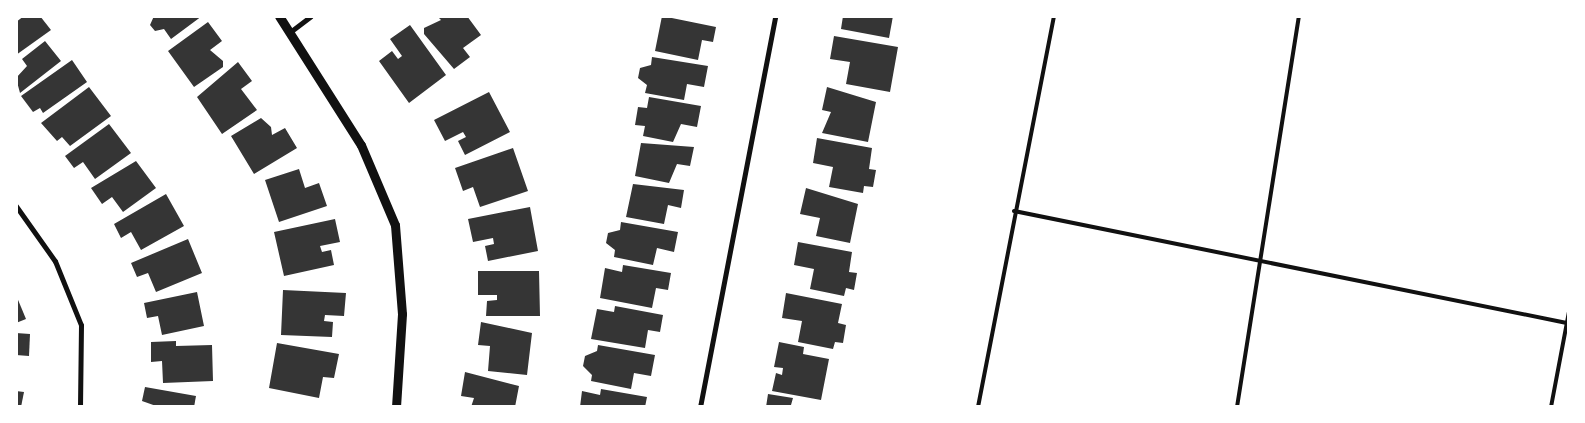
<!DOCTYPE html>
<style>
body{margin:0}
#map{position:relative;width:1585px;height:423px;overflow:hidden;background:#fff;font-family:"Golos Text",sans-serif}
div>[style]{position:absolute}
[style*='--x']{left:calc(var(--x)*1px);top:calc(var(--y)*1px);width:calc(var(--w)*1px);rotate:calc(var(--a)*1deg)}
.building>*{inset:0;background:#353535}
.service>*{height:4px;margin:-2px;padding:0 2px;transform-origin:2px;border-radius:2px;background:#111}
.minor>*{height:5px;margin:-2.5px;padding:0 2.5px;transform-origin:2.5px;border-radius:2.5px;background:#111}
.tertiary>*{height:9px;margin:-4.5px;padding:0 4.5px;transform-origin:4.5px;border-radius:4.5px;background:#111}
span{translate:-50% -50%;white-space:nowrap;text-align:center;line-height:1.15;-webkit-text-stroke:5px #fff;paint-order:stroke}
.frame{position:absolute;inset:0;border:18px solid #fff;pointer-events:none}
</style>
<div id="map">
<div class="building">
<i style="clip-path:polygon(24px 16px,40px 16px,51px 30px,16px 55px,16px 22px)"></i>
<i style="clip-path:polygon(154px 16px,202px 16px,171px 39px,164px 29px,155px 31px,150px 25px)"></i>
<i style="clip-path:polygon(437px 16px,467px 16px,481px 35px,463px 48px,470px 57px,454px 69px,424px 34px,424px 28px,441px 20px)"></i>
<i style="clip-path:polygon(662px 16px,716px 27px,713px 42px,702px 40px,698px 60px,655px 51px)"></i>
<i style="clip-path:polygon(843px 16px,893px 16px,889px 38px,841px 29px)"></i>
<i style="clip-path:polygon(208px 22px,222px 41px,210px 50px,223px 61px,223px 67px,194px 87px,168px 51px)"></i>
<i style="clip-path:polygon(410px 25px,446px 75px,409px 103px,379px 61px,392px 51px,398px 59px,402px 56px,390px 39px)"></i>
<i style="clip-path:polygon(834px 36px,898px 47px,890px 92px,846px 84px,850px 62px,830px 59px)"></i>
<i style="clip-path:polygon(45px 41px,61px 61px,20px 93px,16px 78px,27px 66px,22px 59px)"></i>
<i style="clip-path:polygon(652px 57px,708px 66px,704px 87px,687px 84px,684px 100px,645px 93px,647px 85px,638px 78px,640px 68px,651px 65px)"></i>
<i style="clip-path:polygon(72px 60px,87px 82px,43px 113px,40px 108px,33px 112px,21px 96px)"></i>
<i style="clip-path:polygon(238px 62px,252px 81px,241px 89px,257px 110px,222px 134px,197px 97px)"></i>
<i style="clip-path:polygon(89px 87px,111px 116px,70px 146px,62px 137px,57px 141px,41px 123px)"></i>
<i style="clip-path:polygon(827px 87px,876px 102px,868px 142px,822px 133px,831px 112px,822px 110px)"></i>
<i style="clip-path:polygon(489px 92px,510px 132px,465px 155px,458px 141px,466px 137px,463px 132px,445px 141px,434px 120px)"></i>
<i style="clip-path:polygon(649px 97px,701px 106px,697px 127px,681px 124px,673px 142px,643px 136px,645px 126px,635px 125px,638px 107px,647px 108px)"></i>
<i style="clip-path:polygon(261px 118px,271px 127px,272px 135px,285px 128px,297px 148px,254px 174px,231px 136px)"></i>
<i style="clip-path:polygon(109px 124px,131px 153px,95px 179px,83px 162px,74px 168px,65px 156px)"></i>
<i style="clip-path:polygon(817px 138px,872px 148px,869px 169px,876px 170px,873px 187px,864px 186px,863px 193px,829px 187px,833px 167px,813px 163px)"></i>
<i style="clip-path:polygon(641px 143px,694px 147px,690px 166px,677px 164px,669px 183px,635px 176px)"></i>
<i style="clip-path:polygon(513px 148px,528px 191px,480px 207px,473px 187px,463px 191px,455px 168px)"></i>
<i style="clip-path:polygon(136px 161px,156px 188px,123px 212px,112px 197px,102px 204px,91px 188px)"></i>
<i style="clip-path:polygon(299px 169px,305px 188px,319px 183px,327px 206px,279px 222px,265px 180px)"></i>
<i style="clip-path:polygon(633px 184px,684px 190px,681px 208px,668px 205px,664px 224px,626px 217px)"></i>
<i style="clip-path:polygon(806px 188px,858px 204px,850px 243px,816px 236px,820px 218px,800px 214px)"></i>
<i style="clip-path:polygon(166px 194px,184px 226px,141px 250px,131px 232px,121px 238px,114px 224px)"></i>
<i style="clip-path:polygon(530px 207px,538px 251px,488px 261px,485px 246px,494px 244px,493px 238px,473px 242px,468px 219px)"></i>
<i style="clip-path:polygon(335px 219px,340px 242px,320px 246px,322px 252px,331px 250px,334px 265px,284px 276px,274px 232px)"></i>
<i style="clip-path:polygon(621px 222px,678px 232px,674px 252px,657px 248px,653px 265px,614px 257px,615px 250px,606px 243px,608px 233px,620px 230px)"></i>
<i style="clip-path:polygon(188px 239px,202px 273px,156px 292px,148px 273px,137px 277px,131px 263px)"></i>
<i style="clip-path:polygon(798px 242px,852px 252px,849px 272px,857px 273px,854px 290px,846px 288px,844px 296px,810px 289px,814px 269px,794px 265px)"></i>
<i style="clip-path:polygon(623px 265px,671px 273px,668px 290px,656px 288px,652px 308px,600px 298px,605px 268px,622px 272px)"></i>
<i style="clip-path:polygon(478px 271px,539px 271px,540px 316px,486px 316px,487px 301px,497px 300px,497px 295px,478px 295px)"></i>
<i style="clip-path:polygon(283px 290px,346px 293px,344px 316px,325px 315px,324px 321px,333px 322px,332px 337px,281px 335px)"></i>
<i style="clip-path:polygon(197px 292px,204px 326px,162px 335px,158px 316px,147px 318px,144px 303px)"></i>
<i style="clip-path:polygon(786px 293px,842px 304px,838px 323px,846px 325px,843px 343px,835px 342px,833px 349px,798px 342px,802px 321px,782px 318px)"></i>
<i style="clip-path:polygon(16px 295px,26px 319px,16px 323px)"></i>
<i style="clip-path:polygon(615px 306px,663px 315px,660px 332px,648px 330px,645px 348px,591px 339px,597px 309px,614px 312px)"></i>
<i style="clip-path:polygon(481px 322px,532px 333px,527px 375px,488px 371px,490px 346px,478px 345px)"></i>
<i style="clip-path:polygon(16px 333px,30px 334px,29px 356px,16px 355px)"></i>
<i style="clip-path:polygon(176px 341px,176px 346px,212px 345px,213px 381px,163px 383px,162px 361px,151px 362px,151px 342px)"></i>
<i style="clip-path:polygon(779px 342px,804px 347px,803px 354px,829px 359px,821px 400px,772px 391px,776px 373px,782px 375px,783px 368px,774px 367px)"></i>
<i style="clip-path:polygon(277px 343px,339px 354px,334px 378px,323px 377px,319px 398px,269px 388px)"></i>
<i style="clip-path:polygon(598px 345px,655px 355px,651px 376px,634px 373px,631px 389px,591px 381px,592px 375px,583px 366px,585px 356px,597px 351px)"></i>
<i style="clip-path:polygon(465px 372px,519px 386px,515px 407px,471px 407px,474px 398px,461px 396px)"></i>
<i style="clip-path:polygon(145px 387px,196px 396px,194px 407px,159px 407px,142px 401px)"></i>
<i style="clip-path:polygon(601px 389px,647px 397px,645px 407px,580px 407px,582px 391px,600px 395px)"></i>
<i style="clip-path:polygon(16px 391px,24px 392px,21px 407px,16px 406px)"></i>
<i style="clip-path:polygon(768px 394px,793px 398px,791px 405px,796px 407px,766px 407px)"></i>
</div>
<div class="service">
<i style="--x:1014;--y:211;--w:564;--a:11.45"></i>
<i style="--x:978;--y:407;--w:398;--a:-79"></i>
<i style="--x:1237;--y:407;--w:396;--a:-81"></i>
<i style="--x:1551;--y:407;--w:97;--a:-79.3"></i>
</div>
<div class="minor">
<i style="--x:290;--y:32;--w:26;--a:-37"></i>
<i style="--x:16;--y:206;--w:67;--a:54.7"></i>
<i style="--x:55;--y:261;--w:69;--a:67.9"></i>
<i style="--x:81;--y:325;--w:82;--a:90.7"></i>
<i style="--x:700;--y:407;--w:398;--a:-79.1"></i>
</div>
<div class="tertiary">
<i style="--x:279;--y:16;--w:153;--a:57.6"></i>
<i style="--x:361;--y:145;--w:87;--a:67"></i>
<i style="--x:395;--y:225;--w:89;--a:85.5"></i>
<i style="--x:402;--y:314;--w:93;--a:93.7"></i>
</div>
<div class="frame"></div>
</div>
